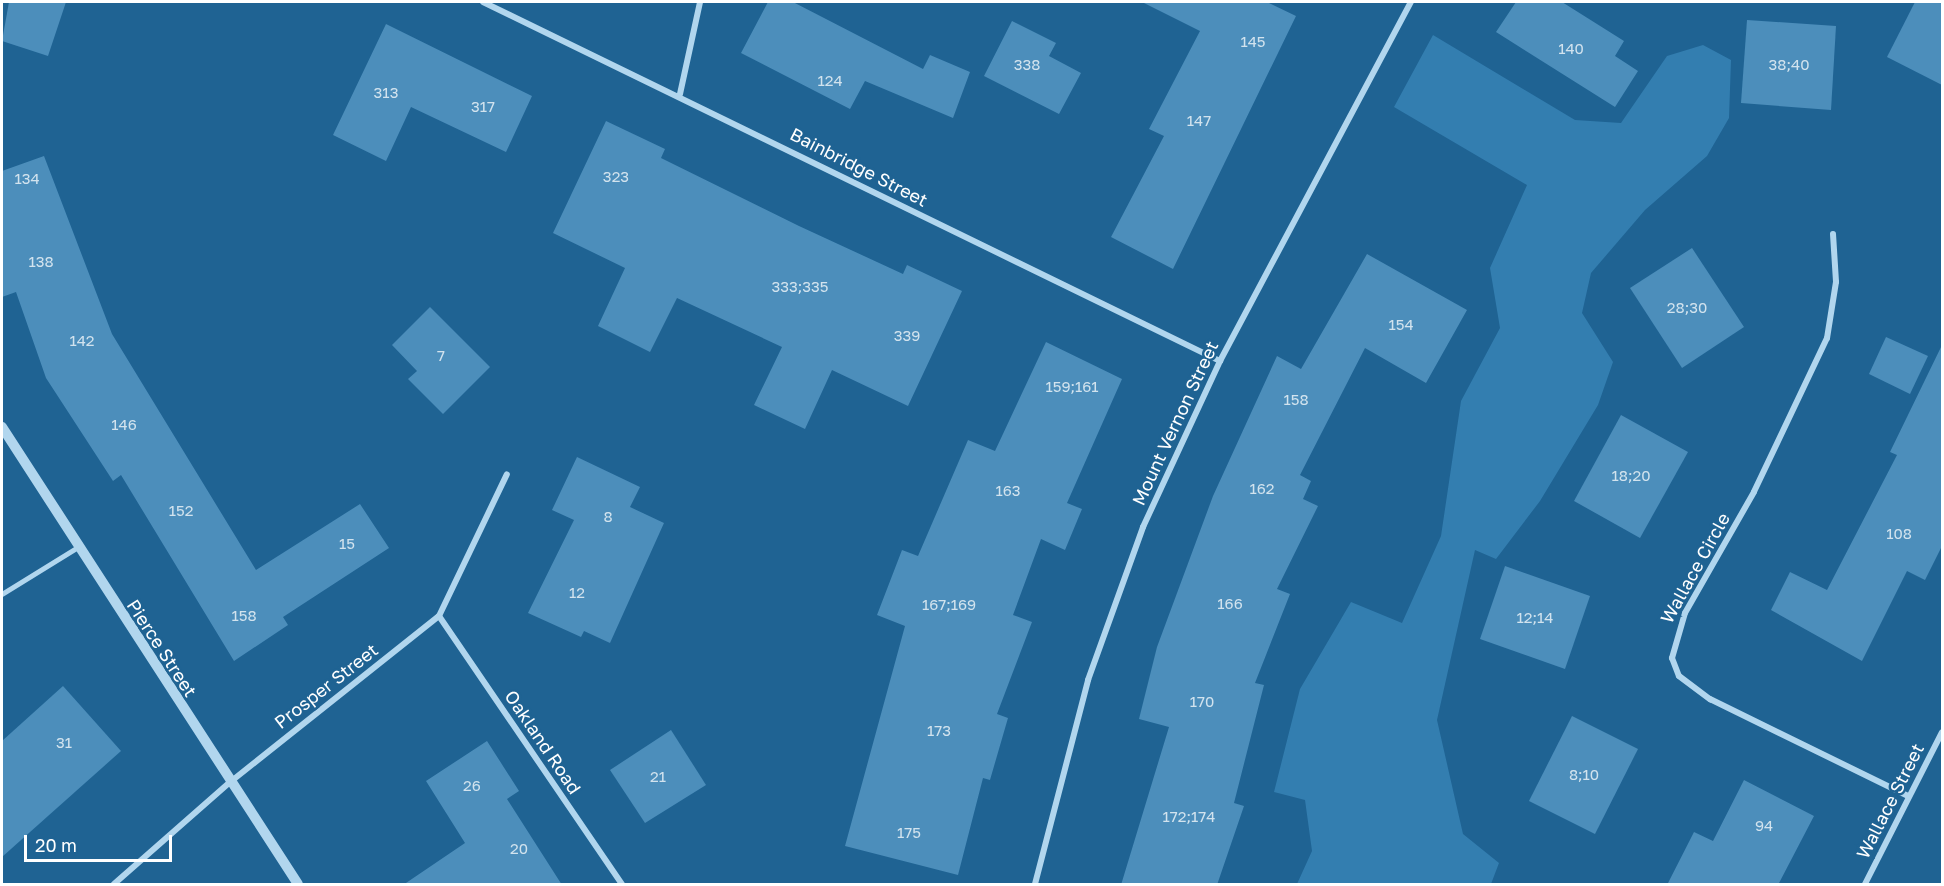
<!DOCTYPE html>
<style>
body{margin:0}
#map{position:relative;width:1944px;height:886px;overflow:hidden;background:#1f6393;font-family:"Golos Text",sans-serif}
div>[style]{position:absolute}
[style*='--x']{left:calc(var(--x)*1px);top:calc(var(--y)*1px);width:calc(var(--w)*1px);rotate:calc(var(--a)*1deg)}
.green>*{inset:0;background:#337eb0}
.building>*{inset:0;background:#4c8ebb}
.service>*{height:4.5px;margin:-2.25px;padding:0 2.25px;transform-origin:2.25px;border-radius:2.25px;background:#b1d6ee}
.minor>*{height:6px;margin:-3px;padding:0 3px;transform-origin:3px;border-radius:3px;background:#b1d6ee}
.tertiary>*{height:10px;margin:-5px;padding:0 5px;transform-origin:5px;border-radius:5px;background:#b1d6ee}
span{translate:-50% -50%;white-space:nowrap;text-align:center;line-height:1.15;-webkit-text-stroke:5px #1f6393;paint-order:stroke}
.number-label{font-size:15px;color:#d2e3ee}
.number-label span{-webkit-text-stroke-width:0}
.street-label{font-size:18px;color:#fff}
.frame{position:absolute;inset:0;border:3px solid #fff;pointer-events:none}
.scale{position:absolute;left:24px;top:835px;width:148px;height:27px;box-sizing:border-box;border:3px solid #fff;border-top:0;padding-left:8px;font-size:18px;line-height:21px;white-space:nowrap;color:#fff;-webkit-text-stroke:4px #1f6393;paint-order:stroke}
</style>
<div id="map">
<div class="green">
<i style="clip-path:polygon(1433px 35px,1575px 120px,1621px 123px,1667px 56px,1703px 45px,1731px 60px,1729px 118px,1707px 156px,1645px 210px,1591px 273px,1582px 313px,1613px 362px,1598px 405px,1540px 501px,1496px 559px,1475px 550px,1437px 720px,1463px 834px,1499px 863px,1491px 884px,1297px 884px,1312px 851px,1305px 800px,1274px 792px,1300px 689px,1351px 602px,1402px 623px,1441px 536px,1461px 401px,1500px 328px,1490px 268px,1527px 185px,1394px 107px)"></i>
</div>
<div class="building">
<i style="clip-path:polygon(9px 2px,66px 2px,48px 56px,2px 41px)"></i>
<i style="clip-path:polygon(768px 2px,793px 2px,923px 69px,930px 55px,970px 72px,953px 118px,865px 81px,850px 109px,741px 53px)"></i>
<i style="clip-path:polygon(1142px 2px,1267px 2px,1296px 16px,1173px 269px,1111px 237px,1164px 136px,1149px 129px,1200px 31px)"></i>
<i style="clip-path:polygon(1516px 2px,1562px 2px,1624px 41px,1615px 56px,1638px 71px,1615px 107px,1496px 32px)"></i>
<i style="clip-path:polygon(1915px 2px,1942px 2px,1942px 85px,1887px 57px)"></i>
<i style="clip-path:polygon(1747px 20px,1836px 26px,1831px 110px,1741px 103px)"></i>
<i style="clip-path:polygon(1012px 21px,1056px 43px,1049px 56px,1081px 73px,1059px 114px,984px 76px)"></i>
<i style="clip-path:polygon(386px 24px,532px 96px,506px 152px,411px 107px,386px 161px,333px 135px)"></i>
<i style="clip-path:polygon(606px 121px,665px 149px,661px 158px,799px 226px,903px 274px,907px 265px,962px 291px,908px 406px,832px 370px,805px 429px,754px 405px,782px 347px,677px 298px,650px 352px,598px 326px,625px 268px,553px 233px)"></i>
<i style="clip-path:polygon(44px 156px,112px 334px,256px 570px,360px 504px,389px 548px,283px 617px,288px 625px,234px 661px,121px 475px,113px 481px,46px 378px,16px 292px,2px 297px,2px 171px)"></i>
<i style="clip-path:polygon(1692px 248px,1744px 327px,1682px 368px,1630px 288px)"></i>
<i style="clip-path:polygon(1367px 254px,1467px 310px,1426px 383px,1365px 348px,1300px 475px,1311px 481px,1303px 499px,1318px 506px,1277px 589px,1290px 594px,1255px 683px,1264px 685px,1234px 803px,1244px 806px,1217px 885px,1121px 885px,1169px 727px,1139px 719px,1157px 647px,1213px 496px,1277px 356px,1301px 369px)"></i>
<i style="clip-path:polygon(430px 307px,490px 367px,443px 414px,408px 379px,417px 371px,392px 345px)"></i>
<i style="clip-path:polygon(1886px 337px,1928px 356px,1910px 394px,1869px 374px)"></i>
<i style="clip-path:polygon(1046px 342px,1122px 379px,1067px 503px,1082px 509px,1065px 550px,1041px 539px,1013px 615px,1032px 622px,997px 714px,1008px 718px,990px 780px,983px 778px,958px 875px,845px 846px,905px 626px,877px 615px,902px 550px,918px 556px,968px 440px,995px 451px)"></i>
<i style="clip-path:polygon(1942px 345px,1942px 546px,1925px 580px,1907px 571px,1862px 661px,1771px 610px,1790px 572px,1827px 590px,1897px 455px,1890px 452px)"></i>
<i style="clip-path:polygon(1621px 415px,1688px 452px,1640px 538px,1574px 501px)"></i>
<i style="clip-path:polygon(577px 457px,640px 487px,630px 507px,664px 523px,610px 643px,584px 631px,581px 637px,528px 613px,574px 520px,552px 510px)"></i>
<i style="clip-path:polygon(1505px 566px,1590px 596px,1565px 669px,1480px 639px)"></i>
<i style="clip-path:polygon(63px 686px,121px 751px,2px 857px,2px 741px)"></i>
<i style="clip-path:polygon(1572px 716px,1638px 749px,1595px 834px,1529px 801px)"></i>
<i style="clip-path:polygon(671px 730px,706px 785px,645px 823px,610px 770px)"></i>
<i style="clip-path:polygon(487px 741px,519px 791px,507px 799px,562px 885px,403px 885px,465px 843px,426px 781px)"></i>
<i style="clip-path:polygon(1744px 780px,1814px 816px,1778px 885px,1667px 885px,1694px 832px,1713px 841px)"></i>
</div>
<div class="service">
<i style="--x:2;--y:594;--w:89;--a:-31.7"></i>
</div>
<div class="minor">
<i style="--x:483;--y:2;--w:820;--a:25.97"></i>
<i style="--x:680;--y:94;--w:94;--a:-77.7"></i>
<i style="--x:1833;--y:234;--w:48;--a:86.4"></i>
<i style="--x:1836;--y:282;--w:57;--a:99.1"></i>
<i style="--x:1827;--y:338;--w:170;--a:115.4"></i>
<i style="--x:1754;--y:492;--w:139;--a:119.7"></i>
<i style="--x:1685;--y:613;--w:47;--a:106.1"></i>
<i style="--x:1672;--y:658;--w:19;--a:69"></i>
<i style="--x:1679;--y:676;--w:39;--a:37"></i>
<i style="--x:1710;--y:699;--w:220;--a:26.1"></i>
<i style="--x:439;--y:616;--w:325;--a:55.7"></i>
<i style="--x:114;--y:884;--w:153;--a:-41.3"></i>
<i style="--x:229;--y:783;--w:268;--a:-38.5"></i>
<i style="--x:439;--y:616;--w:157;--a:-64.4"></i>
<i style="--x:1035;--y:884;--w:211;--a:-75.4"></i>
<i style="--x:1088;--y:680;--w:163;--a:-70.2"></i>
<i style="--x:1143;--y:527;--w:183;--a:-65.1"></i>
<i style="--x:1220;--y:361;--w:407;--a:-62"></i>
<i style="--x:1865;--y:884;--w:170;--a:-63.1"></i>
</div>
<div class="tertiary">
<i style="--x:2;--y:427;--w:544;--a:57.07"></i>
</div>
<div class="number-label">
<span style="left:1253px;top:42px">145</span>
<span style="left:1571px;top:49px">140</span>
<span style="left:1027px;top:65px">338</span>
<span style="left:1789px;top:65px">38;40</span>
<span style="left:830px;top:81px">124</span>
<span style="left:386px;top:93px">313</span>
<span style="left:483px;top:107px">317</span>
<span style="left:1199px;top:121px">147</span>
<span style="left:616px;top:177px">323</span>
<span style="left:27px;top:179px">134</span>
<span style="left:41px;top:262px">138</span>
<span style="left:800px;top:287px">333;335</span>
<span style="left:1687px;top:308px">28;30</span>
<span style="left:1401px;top:325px">154</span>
<span style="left:907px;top:336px">339</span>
<span style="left:82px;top:341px">142</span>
<span style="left:441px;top:356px">7</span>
<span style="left:1072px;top:387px">159;161</span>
<span style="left:1296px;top:400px">158</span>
<span style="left:124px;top:425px">146</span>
<span style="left:1631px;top:476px">18;20</span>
<span style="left:1262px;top:489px">162</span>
<span style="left:1008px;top:491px">163</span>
<span style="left:181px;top:511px">152</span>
<span style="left:608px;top:517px">8</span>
<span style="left:1899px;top:534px">108</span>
<span style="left:347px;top:544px">15</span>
<span style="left:577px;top:593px">12</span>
<span style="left:1230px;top:604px">166</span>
<span style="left:949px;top:605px">167;169</span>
<span style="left:244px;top:616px">158</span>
<span style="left:1535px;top:618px">12;14</span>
<span style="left:1202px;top:702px">170</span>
<span style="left:939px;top:731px">173</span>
<span style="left:64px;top:743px">31</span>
<span style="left:1584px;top:775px">8;10</span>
<span style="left:658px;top:777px">21</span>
<span style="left:472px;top:786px">26</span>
<span style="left:1189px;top:817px">172;174</span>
<span style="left:1764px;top:826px">94</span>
<span style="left:909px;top:833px">175</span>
<span style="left:519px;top:849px">20</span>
</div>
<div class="street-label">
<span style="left:859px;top:167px;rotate:27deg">Bainbridge Street</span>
<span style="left:1175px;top:423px;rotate:-65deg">Mount Vernon Street</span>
<span style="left:1695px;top:568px;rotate:-61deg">Wallace Circle</span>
<span style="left:162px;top:648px;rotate:57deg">Pierce Street</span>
<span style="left:326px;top:686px;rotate:-38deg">Prosper Street</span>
<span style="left:543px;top:742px;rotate:56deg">Oakland Road</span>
<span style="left:1890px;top:801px;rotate:-63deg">Wallace Street</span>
</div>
<div class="frame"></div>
<div class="scale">20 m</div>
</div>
